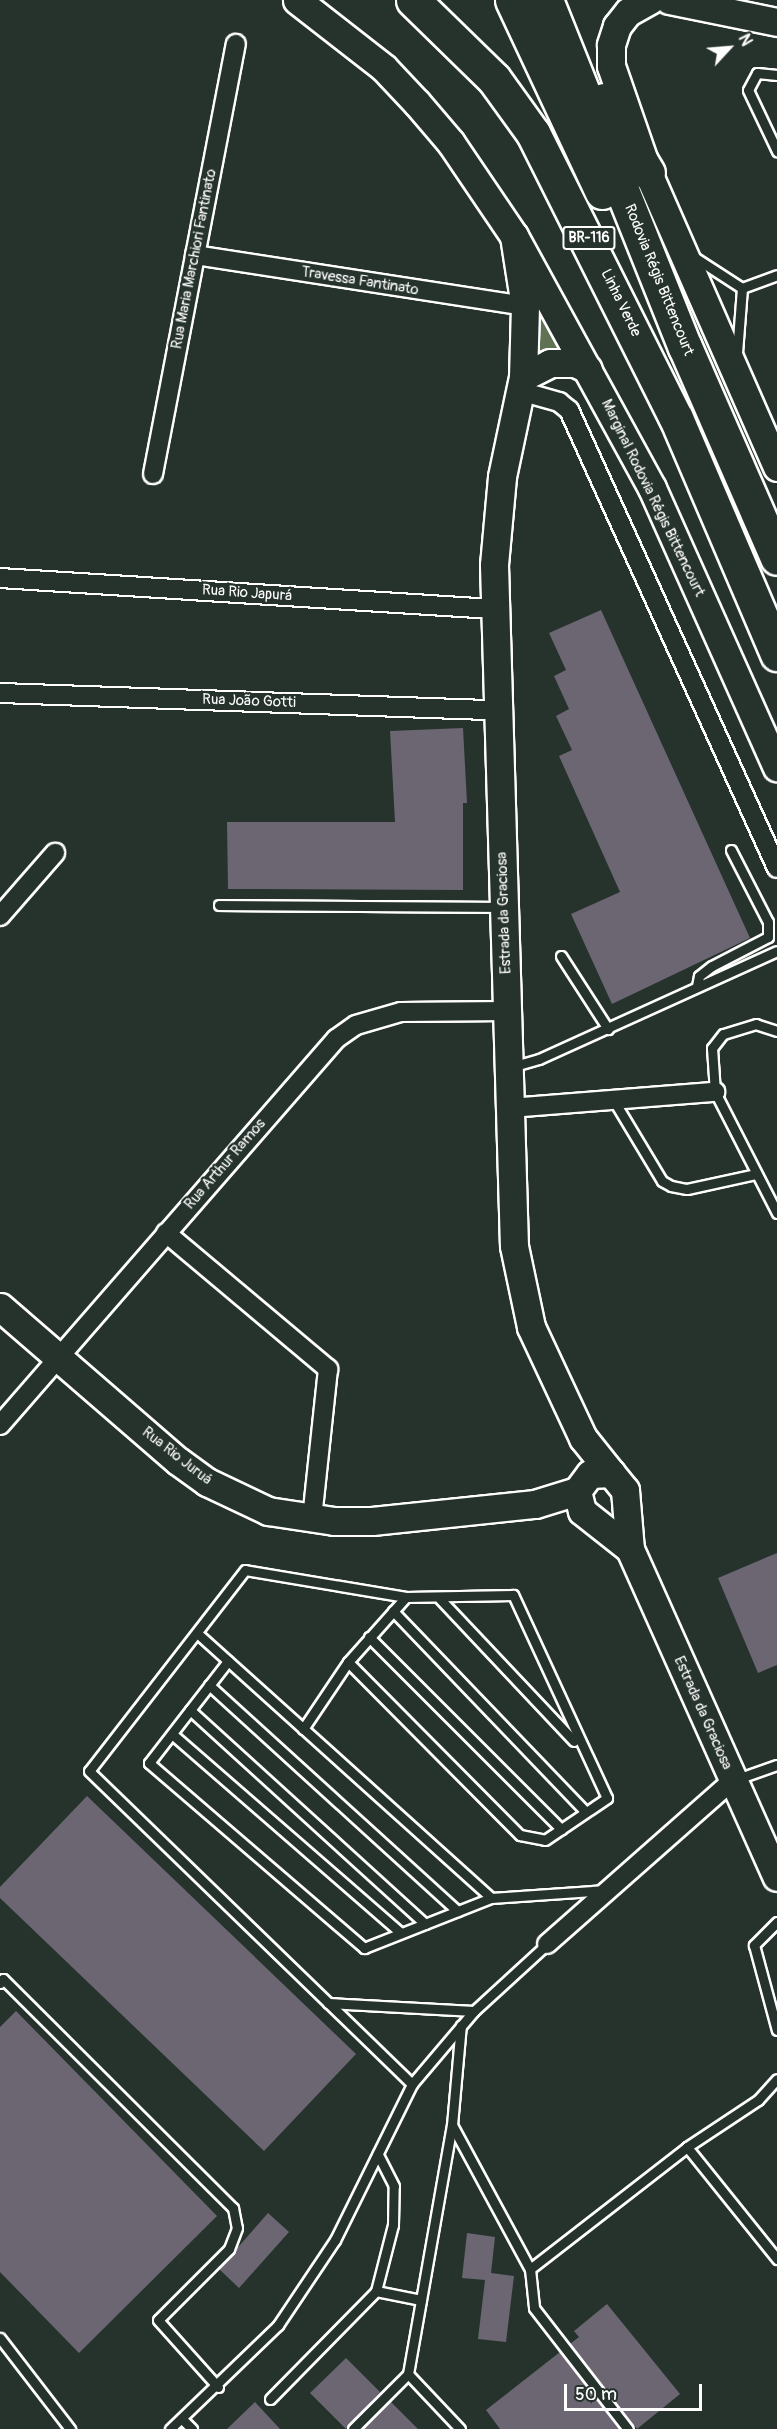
<!DOCTYPE html>
<meta charset="utf-8">
<style>
body{margin:0}
#map{position:relative;width:777px;height:2429px;overflow:hidden;background:#26332d;font-family:Pangolin,sans-serif}
div>[style]{position:absolute}
[style*='--x']{left:calc(var(--x)*1px);top:calc(var(--y)*1px);width:calc(var(--w)*1px);rotate:calc(var(--a)*1deg)}
.green>*{inset:0;background:#5f7254}
.building>*{inset:0;background:#6b6671}
.roads{filter:drop-shadow(2px 0 #fff) drop-shadow(-2px 0 #fff) drop-shadow(0 2px #fff) drop-shadow(0 -2px #fff)}
.lane>*{height:9px;margin:-4.5px;padding:0 4.5px;transform-origin:4.5px;border-radius:4.5px;background:#26332d}
.street>*{height:18px;margin:-9px;padding:0 9px;transform-origin:9px;border-radius:9px;background:#26332d}
.secondary>*{height:27px;margin:-13.5px;padding:0 13.5px;transform-origin:13.5px;border-radius:13.5px;background:#26332d}
.highway>*{height:33px;margin:-16.5px;padding:0 16.5px;transform-origin:16.5px;border-radius:16.5px;background:#26332d}
span{translate:-50% -50%;white-space:nowrap;text-align:center;line-height:1.15;-webkit-text-stroke:4.5px #26332d;paint-order:stroke}
.shield-label span{padding:2px 4px;background:#26332d;border:2px solid;border-radius:4px;-webkit-text-stroke-width:0}
.shield-label{font-size:14px;color:#fff;font-weight:700}
.street-label{font-size:15px;color:#fff}
.north{position:absolute;left:699px;top:18px;width:60px;height:60px;-webkit-text-stroke:4px #26332d;paint-order:stroke;rotate:64deg;font-size:16px;font-weight:700;line-height:24px;text-align:center;color:#fff}
.north::after{content:'';display:block;margin:auto;width:21px;height:27px;background:#fff;clip-path:polygon(50% 0,100% 100%,50% 72%,0 100%)}
.scale{position:absolute;left:564px;top:2384px;width:138px;height:27px;box-sizing:border-box;border:3px solid #fff;border-top:0;padding-left:8px;font-size:18px;line-height:21px;white-space:nowrap;color:#fff;-webkit-text-stroke:4px #26332d;paint-order:stroke}
</style>
<div id="map">
<div class="green">
<i style="clip-path:polygon(531px 287px,569px 355px,532px 362px)"></i>
</div>
<div class="building">
<i style="clip-path:polygon(601px 610px,750px 938px,612px 1004px,571px 914px,620px 892px,559px 756px,572px 750px,556px 716px,569px 709px,554px 676px,566px 670px,549px 633px)"></i>
<i style="clip-path:polygon(463px 728px,467px 803px,463px 803px,463px 890px,228px 889px,227px 822px,395px 822px,390px 731px)"></i>
<i style="clip-path:polygon(777px 1553px,777px 1665px,758px 1673px,718px 1578px)"></i>
<i style="clip-path:polygon(87px 1796px,356px 2054px,264px 2151px,0 1898px,0 1887px)"></i>
<i style="clip-path:polygon(16px 2011px,217px 2216px,79px 2353px,0 2272px,0 2027px)"></i>
<i style="clip-path:polygon(268px 2213px,289px 2232px,239px 2288px,219px 2269px)"></i>
<i style="clip-path:polygon(467px 2233px,495px 2237px,491px 2273px,514px 2276px,506px 2342px,478px 2339px,485px 2280px,462px 2278px)"></i>
<i style="clip-path:polygon(607px 2304px,680px 2394px,637px 2429px,570px 2344px,579px 2337px,574px 2331px)"></i>
<i style="clip-path:polygon(560px 2352px,619px 2429px,500px 2429px,486px 2410px)"></i>
<i style="clip-path:polygon(346px 2358px,380px 2392px,346px 2429px,310px 2393px)"></i>
<i style="clip-path:polygon(390px 2401px,418px 2429px,363px 2429px)"></i>
<i style="clip-path:polygon(255px 2402px,280px 2429px,227px 2429px)"></i>
</div>
<div class="roads">
<div class="lane">
<i style="--x:777;--y:75;--w:20;--a:-174"></i>
<i style="--x:757;--y:73;--w:19;--a:118"></i>
<i style="--x:748;--y:90;--w:68;--a:64.6"></i>
<i style="--x:694;--y:257;--w:57;--a:32.9"></i>
<i style="--x:742;--y:288;--w:37;--a:-20"></i>
<i style="--x:737;--y:353;--w:65;--a:-85.6"></i>
<i style="--x:219;--y:905;--w:283;--a:0.4"></i>
<i style="--x:561;--y:956;--w:87;--a:57.2"></i>
<i style="--x:697;--y:986;--w:10;--a:-79"></i>
<i style="--x:699;--y:976;--w:16;--a:-38"></i>
<i style="--x:712;--y:966;--w:63;--a:-27.4"></i>
<i style="--x:768;--y:937;--w:15;--a:-90"></i>
<i style="--x:768;--y:922;--w:81;--a:-117.2"></i>
<i style="--x:777;--y:1031;--w:22;--a:-162"></i>
<i style="--x:756;--y:1024;--w:34;--a:163"></i>
<i style="--x:723;--y:1034;--w:18;--a:128"></i>
<i style="--x:712;--y:1048;--w:44;--a:86.1"></i>
<i style="--x:715;--y:1092;--w:136;--a:62.9"></i>
<i style="--x:511;--y:1067;--w:29;--a:-16"></i>
<i style="--x:539;--y:1059;--w:261;--a:-24.4"></i>
<i style="--x:614;--y:1101;--w:93;--a:59"></i>
<i style="--x:662;--y:1181;--w:10;--a:29"></i>
<i style="--x:671;--y:1186;--w:16;--a:11"></i>
<i style="--x:687;--y:1189;--w:71;--a:-12.3"></i>
<i style="--x:440;--y:1599;--w:195;--a:46.7"></i>
<i style="--x:393;--y:1611;--w:277;--a:46.2"></i>
<i style="--x:197;--y:1633;--w:396;--a:42"></i>
<i style="--x:491;--y:1898;--w:113;--a:-4"></i>
<i style="--x:369;--y:1637;--w:272;--a:45"></i>
<i style="--x:228;--y:1661;--w:129;--a:127.8"></i>
<i style="--x:149;--y:1763;--w:284;--a:40.7"></i>
<i style="--x:364;--y:1948;--w:136;--a:-21.5"></i>
<i style="--x:348;--y:1662;--w:244;--a:45.2"></i>
<i style="--x:520;--y:1835;--w:25;--a:11"></i>
<i style="--x:545;--y:1840;--w:75;--a:-34.1"></i>
<i style="--x:607;--y:1798;--w:224;--a:-114.8"></i>
<i style="--x:513;--y:1595;--w:107;--a:178.9"></i>
<i style="--x:209;--y:1685;--w:336;--a:42.3"></i>
<i style="--x:190;--y:1710;--w:318;--a:42.3"></i>
<i style="--x:303;--y:1729;--w:81;--a:-56.1"></i>
<i style="--x:348;--y:1662;--w:87;--a:-48.3"></i>
<i style="--x:406;--y:1597;--w:163;--a:-170.5"></i>
<i style="--x:245;--y:1570;--w:254;--a:127.8"></i>
<i style="--x:89;--y:1771;--w:450;--a:44.1"></i>
<i style="--x:172;--y:1734;--w:303;--a:41"></i>
<i style="--x:737;--y:1779;--w:42;--a:-19.3"></i>
<i style="--x:777;--y:1922;--w:33;--a:135"></i>
<i style="--x:754;--y:1945;--w:88;--a:74.9"></i>
<i style="--x:0;--y:1983;--w:5;--a:-53"></i>
<i style="--x:3;--y:1979;--w:325;--a:44.9"></i>
<i style="--x:233;--y:2208;--w:20;--a:79"></i>
<i style="--x:237;--y:2228;--w:22;--a:111"></i>
<i style="--x:229;--y:2249;--w:100;--a:135"></i>
<i style="--x:158;--y:2320;--w:90;--a:48.2"></i>
<i style="--x:328;--y:2003;--w:146;--a:3.1"></i>
<i style="--x:452;--y:2125;--w:164;--a:61.6"></i>
<i style="--x:530;--y:2269;--w:199;--a:-37.8"></i>
<i style="--x:687;--y:2147;--w:144;--a:51.2"></i>
<i style="--x:687;--y:2147;--w:85;--a:-33.5"></i>
<i style="--x:758;--y:2100;--w:28;--a:-48"></i>
<i style="--x:530;--y:2269;--w:39;--a:84"></i>
<i style="--x:534;--y:2308;--w:153;--a:52.2"></i>
<i style="--x:376;--y:2291;--w:46;--a:11.3"></i>
<i style="--x:0;--y:2338;--w:115;--a:52.4"></i>
<i style="--x:270;--y:2399;--w:151;--a:-45.5"></i>
<i style="--x:376;--y:2291;--w:68;--a:-75.6"></i>
<i style="--x:393;--y:2225;--w:39;--a:-89"></i>
<i style="--x:394;--y:2186;--w:36;--a:-117"></i>
<i style="--x:183;--y:2420;--w:13;--a:45"></i>
<i style="--x:170;--y:2429;--w:150;--a:-43.9"></i>
<i style="--x:278;--y:2325;--w:102;--a:-56.2"></i>
<i style="--x:335;--y:2240;--w:174;--a:-63.7"></i>
<i style="--x:412;--y:2084;--w:96;--a:-49.7"></i>
<i style="--x:474;--y:2011;--w:99;--a:-42.5"></i>
<i style="--x:353;--y:2429;--w:78;--a:-45"></i>
<i style="--x:460;--y:2429;--w:76;--a:-133.4"></i>
<i style="--x:408;--y:2374;--w:253;--a:-80"></i>
<i style="--x:452;--y:2125;--w:100;--a:-84.9"></i>
</div>
<div class="street">
<i style="--x:195;--y:255;--w:334;--a:8.8"></i>
<i style="--x:520;--y:391;--w:41;--a:15.8"></i>
<i style="--x:559;--y:402;--w:13;--a:39"></i>
<i style="--x:569;--y:410;--w:503;--a:65.57"></i>
<i style="--x:153;--y:474;--w:438;--a:-79.1"></i>
<i style="--x:0;--y:578;--w:495;--a:3.6"></i>
<i style="--x:0;--y:693;--w:497;--a:2"></i>
<i style="--x:0;--y:916;--w:84;--a:-48.9"></i>
<i style="--x:510;--y:1108;--w:206;--a:-4.5"></i>
<i style="--x:166;--y:1233;--w:212;--a:40"></i>
<i style="--x:328;--y:1369;--w:151;--a:96.1"></i>
<i style="--x:0;--y:1425;--w:512;--a:-48.96"></i>
<i style="--x:336;--y:1039;--w:24;--a:-35"></i>
<i style="--x:356;--y:1025;--w:47;--a:-16.1"></i>
<i style="--x:401;--y:1012;--w:106;--a:-0.5"></i>
<i style="--x:547;--y:1944;--w:248;--a:-41.4"></i>
</div>
<div class="secondary">
<i style="--x:297;--y:0;--w:110;--a:38"></i>
<i style="--x:384;--y:68;--w:48;--a:46.7"></i>
<i style="--x:417;--y:103;--w:52;--a:49.6"></i>
<i style="--x:451;--y:143;--w:112;--a:55.9"></i>
<i style="--x:514;--y:236;--w:287;--a:61.3"></i>
<i style="--x:652;--y:488;--w:306;--a:65.9"></i>
<i style="--x:650;--y:0;--w:25;--a:151"></i>
<i style="--x:628;--y:12;--w:18;--a:128"></i>
<i style="--x:617;--y:26;--w:20;--a:108"></i>
<i style="--x:611;--y:45;--w:21;--a:90"></i>
<i style="--x:611;--y:66;--w:113;--a:70.9"></i>
<i style="--x:648;--y:173;--w:321;--a:66.3"></i>
<i style="--x:669;--y:0;--w:110;--a:11.5"></i>
<i style="--x:514;--y:236;--w:71;--a:81.1"></i>
<i style="--x:525;--y:306;--w:71;--a:91.6"></i>
<i style="--x:523;--y:377;--w:102;--a:101.9"></i>
<i style="--x:502;--y:477;--w:88;--a:95.2"></i>
<i style="--x:494;--y:565;--w:681;--a:88.32"></i>
<i style="--x:514;--y:1246;--w:83;--a:78.1"></i>
<i style="--x:531;--y:1327;--w:123;--a:64.9"></i>
<i style="--x:583;--y:1438;--w:45;--a:51.3"></i>
<i style="--x:523;--y:377;--w:30;--a:-27"></i>
<i style="--x:550;--y:363;--w:25;--a:0"></i>
<i style="--x:575;--y:363;--w:14;--a:25"></i>
<i style="--x:0;--y:1307;--w:235;--a:40.9"></i>
<i style="--x:178;--y:1461;--w:36;--a:36"></i>
<i style="--x:207;--y:1482;--w:68;--a:25.4"></i>
<i style="--x:268;--y:1511;--w:67;--a:8.6"></i>
<i style="--x:334;--y:1521;--w:38;--a:0"></i>
<i style="--x:372;--y:1521;--w:164;--a:-6"></i>
<i style="--x:535;--y:1504;--w:44;--a:-17.2"></i>
<i style="--x:630;--y:1549;--w:61;--a:-141.6"></i>
<i style="--x:582;--y:1511;--w:21;--a:-104"></i>
<i style="--x:577;--y:1491;--w:21;--a:-53"></i>
<i style="--x:590;--y:1474;--w:21;--a:-3"></i>
<i style="--x:611;--y:1473;--w:22;--a:51"></i>
<i style="--x:625;--y:1490;--w:59;--a:85.2"></i>
<i style="--x:630;--y:1549;--w:359;--a:65.9"></i>
</div>
<div class="highway">
<i style="--x:413;--y:0;--w:113;--a:44.3"></i>
<i style="--x:494;--y:79;--w:67;--a:54.2"></i>
<i style="--x:533;--y:133;--w:319;--a:63.4"></i>
<i style="--x:676;--y:418;--w:257;--a:66.8"></i>
<i style="--x:512;--y:0;--w:212;--a:64.9"></i>
<i style="--x:546;--y:0;--w:374;--a:68.2"></i>
<i style="--x:685;--y:347;--w:230;--a:66.4"></i>
<i style="--x:604;--y:100;--w:85;--a:58.9"></i>
</div>
</div>
<div class="shield-label">
<span style="left:589px;top:238px">BR-116</span>
</div>
<div class="street-label">
<span style="left:194px;top:259px;rotate:-79deg">Rua Maria Marchiori Fantinato</span>
<span style="left:659px;top:280px;rotate:68deg">Rodovia Régis Bittencourt</span>
<span style="left:360px;top:281px;rotate:9deg">Travessa Fantinato</span>
<span style="left:621px;top:303px;rotate:64deg">Linha Verde</span>
<span style="left:653px;top:498px;rotate:64deg">Marginal Rodovia Régis Bittencourt</span>
<span style="left:247px;top:593px;rotate:4deg">Rua Rio Japurá</span>
<span style="left:249px;top:701px;rotate:2deg">Rua João Gotti</span>
<span style="left:504px;top:913px;rotate:-92deg">Estrada da Graciosa</span>
<span style="left:225px;top:1164px;rotate:-49deg">Rua Arthur Ramos</span>
<span style="left:177px;top:1456px;rotate:38deg">Rua Rio Juruá</span>
<span style="left:703px;top:1713px;rotate:66deg">Estrada da Graciosa</span>
</div>
<div class="north">N</div>
<div class="scale">50 m</div>
</div>
